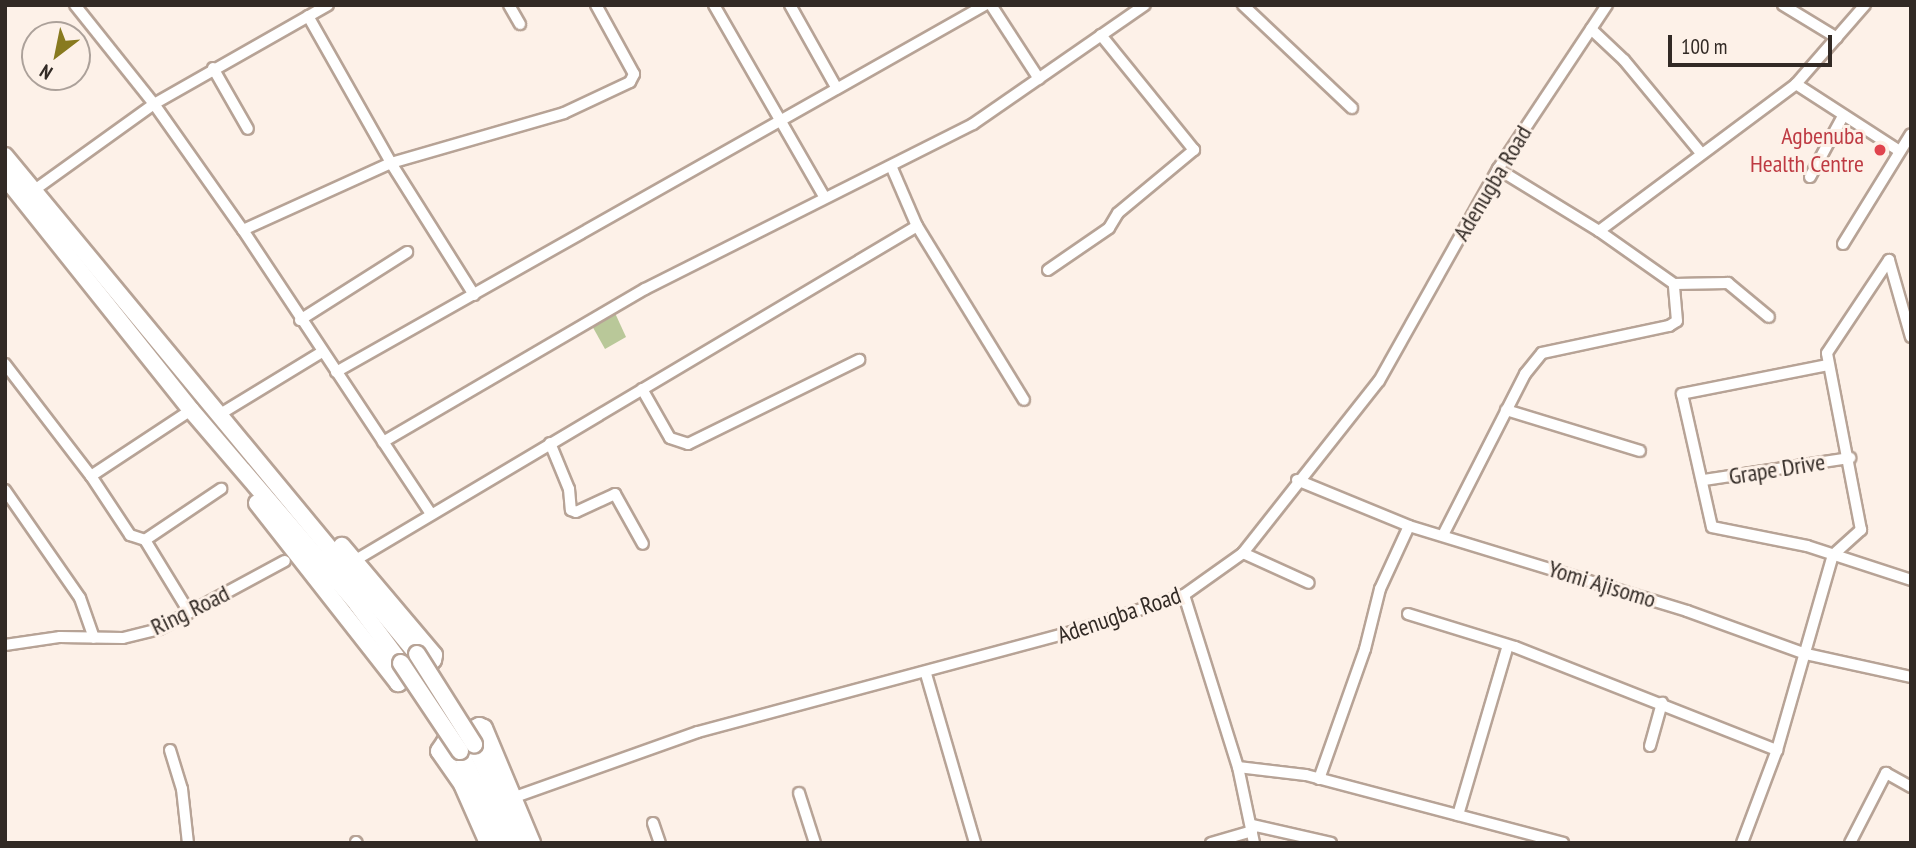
<!DOCTYPE html>
<style>
body{margin:0}
#map{position:relative;width:1916px;height:848px;overflow:hidden;background:#fdf1e8;font-family:"PT Sans Narrow",sans-serif}
div>[style]{position:absolute}
[style*='--x']{left:calc(var(--x)*1px);top:calc(var(--y)*1px);width:calc(var(--w)*1px);rotate:calc(var(--a)*1deg)}
.green>*{inset:0;background:#b9c899}
.roads{filter:drop-shadow(2px 0 #b7a396) drop-shadow(-2px 0 #b7a396) drop-shadow(0 2px #b7a396) drop-shadow(0 -2px #b7a396)}
.street>*{height:10px;margin:-5px;padding:0 5px;transform-origin:5px;border-radius:5px;background:#fff}
.secondary>*{height:16px;margin:-8px;padding:0 8px;transform-origin:8px;border-radius:8px;background:#fff}
.bridges{filter:drop-shadow(2px 0 #b7a396) drop-shadow(-2px 0 #b7a396) drop-shadow(0 2px #b7a396) drop-shadow(0 -2px #b7a396)}
.secondary-bridge>*{height:16px;margin:-8px;padding:0 8px;transform-origin:8px;border-radius:8px;background:#fff}
.dots>*{width:19px;height:19px;translate:-50% -50%;box-sizing:border-box;border:4px solid #fdf1e8;border-radius:50%}
span{translate:-50% -50%;white-space:nowrap;text-align:center;line-height:1.15;-webkit-text-stroke:6px #fdf1e8;paint-order:stroke}
.health-label{font-size:24px;color:#be3a42}
.right{translate:-100% -50%;text-align:right}
.street-label{font-size:24px;color:#322a25}
.frame{position:absolute;inset:0;border:7px solid #322a25;pointer-events:none}
.north{position:absolute;left:21px;top:21px;width:70px;height:70px;box-sizing:border-box;background:#fdf1e8;border:2px solid #aca19a;border-radius:50%;rotate:212deg;font-size:19px;font-weight:700;line-height:28px;text-align:center;color:#322a25}
.north::after{content:'';display:block;margin:auto;width:24px;height:32px;background:#887a1f;clip-path:polygon(50% 0,100% 100%,50% 72%,0 100%)}
.scale{position:absolute;left:1668px;top:35px;width:164px;height:32px;box-sizing:border-box;border:4px solid #322a25;border-top:0;padding-left:9px;font-size:21px;line-height:24px;white-space:nowrap;color:#322a25;-webkit-text-stroke:5px #fdf1e8;paint-order:stroke}
</style>
<div id="map">
<div class="green">
<i style="clip-path:polygon(615px 313px,626px 337px,605px 349px,591px 324px)"></i>
</div>
<div class="roads">
<div class="street">
<i style="--x:75;--y:5;--w:127;--a:51.4"></i>
<i style="--x:154;--y:104;--w:154;--a:54.8"></i>
<i style="--x:243;--y:230;--w:338;--a:56.5"></i>
<i style="--x:509;--y:5;--w:22;--a:60"></i>
<i style="--x:714;--y:5;--w:220;--a:60.1"></i>
<i style="--x:790;--y:5;--w:94;--a:60.7"></i>
<i style="--x:991;--y:5;--w:88;--a:57"></i>
<i style="--x:1243;--y:5;--w:150;--a:43.4"></i>
<i style="--x:1783;--y:5;--w:63;--a:31.4"></i>
<i style="--x:308;--y:16;--w:169;--a:60.5"></i>
<i style="--x:391;--y:163;--w:156;--a:57.8"></i>
<i style="--x:1591;--y:29;--w:45;--a:43.2"></i>
<i style="--x:1624;--y:60;--w:121;--a:50.4"></i>
<i style="--x:213;--y:68;--w:70;--a:60.2"></i>
<i style="--x:1796;--y:84;--w:121;--a:32.9"></i>
<i style="--x:892;--y:168;--w:63;--a:66.7"></i>
<i style="--x:917;--y:226;--w:204;--a:58.4"></i>
<i style="--x:1498;--y:169;--w:119;--a:31.5"></i>
<i style="--x:1599;--y:231;--w:92;--a:35.2"></i>
<i style="--x:1674;--y:284;--w:54;--a:-1.1"></i>
<i style="--x:1728;--y:283;--w:53;--a:39.7"></i>
<i style="--x:1810;--y:177;--w:69;--a:-61.6"></i>
<i style="--x:33;--y:191;--w:149;--a:-35.7"></i>
<i style="--x:154;--y:104;--w:200;--a:-29.6"></i>
<i style="--x:243;--y:230;--w:162;--a:-24.4"></i>
<i style="--x:391;--y:163;--w:180;--a:-16.1"></i>
<i style="--x:564;--y:113;--w:73;--a:-25.2"></i>
<i style="--x:630;--y:82;--w:9;--a:-63"></i>
<i style="--x:634;--y:74;--w:79;--a:-118.8"></i>
<i style="--x:1599;--y:231;--w:246;--a:-36.7"></i>
<i style="--x:1796;--y:84;--w:105;--a:-48.9"></i>
<i style="--x:1843;--y:244;--w:129;--a:-58.3"></i>
<i style="--x:1048;--y:270;--w:74;--a:-34.5"></i>
<i style="--x:1109;--y:228;--w:17;--a:-59"></i>
<i style="--x:1118;--y:213;--w:99;--a:-39.7"></i>
<i style="--x:1194;--y:150;--w:148;--a:-129"></i>
<i style="--x:300;--y:320;--w:127;--a:-32.4"></i>
<i style="--x:5;--y:364;--w:141;--a:52.5"></i>
<i style="--x:91;--y:476;--w:71;--a:56.5"></i>
<i style="--x:130;--y:535;--w:16;--a:18"></i>
<i style="--x:145;--y:540;--w:84;--a:58.6"></i>
<i style="--x:1828;--y:365;--w:149;--a:168.8"></i>
<i style="--x:1682;--y:394;--w:136;--a:77.3"></i>
<i style="--x:1712;--y:527;--w:97;--a:11.3"></i>
<i style="--x:1807;--y:546;--w:109;--a:18.1"></i>
<i style="--x:336;--y:372;--w:746;--a:-29.49"></i>
<i style="--x:642;--y:389;--w:56;--a:60.3"></i>
<i style="--x:670;--y:438;--w:19;--a:18"></i>
<i style="--x:688;--y:444;--w:191;--a:-26.2"></i>
<i style="--x:1506;--y:410;--w:140;--a:17"></i>
<i style="--x:217;--y:416;--w:123;--a:-31.4"></i>
<i style="--x:383;--y:442;--w:303;--a:-30.3"></i>
<i style="--x:645;--y:289;--w:367;--a:-26.7"></i>
<i style="--x:973;--y:124;--w:209;--a:-34.7"></i>
<i style="--x:550;--y:443;--w:50;--a:67.6"></i>
<i style="--x:569;--y:489;--w:21;--a:85"></i>
<i style="--x:571;--y:510;--w:5;--a:22"></i>
<i style="--x:576;--y:512;--w:43;--a:-24.8"></i>
<i style="--x:615;--y:494;--w:57;--a:60.8"></i>
<i style="--x:91;--y:476;--w:113;--a:-33.4"></i>
<i style="--x:1297;--y:480;--w:121;--a:22.3"></i>
<i style="--x:1409;--y:526;--w:291;--a:17"></i>
<i style="--x:1687;--y:611;--w:127;--a:19.9"></i>
<i style="--x:1806;--y:654;--w:107;--a:12.4"></i>
<i style="--x:1704;--y:480;--w:148;--a:-8.6"></i>
<i style="--x:5;--y:490;--w:131;--a:55.2"></i>
<i style="--x:80;--y:598;--w:42;--a:70.7"></i>
<i style="--x:1443;--y:535;--w:181;--a:-63"></i>
<i style="--x:1525;--y:374;--w:27;--a:-51"></i>
<i style="--x:1542;--y:353;--w:130;--a:-12"></i>
<i style="--x:1669;--y:326;--w:9;--a:-32"></i>
<i style="--x:1677;--y:321;--w:37;--a:-95"></i>
<i style="--x:145;--y:540;--w:92;--a:-33.9"></i>
<i style="--x:1243;--y:553;--w:72;--a:24.4"></i>
<i style="--x:354;--y:561;--w:655;--a:-30.75"></i>
<i style="--x:1184;--y:595;--w:180;--a:72.6"></i>
<i style="--x:1238;--y:767;--w:78;--a:78.1"></i>
<i style="--x:1408;--y:614;--w:112;--a:17.1"></i>
<i style="--x:1515;--y:647;--w:282;--a:21.5"></i>
<i style="--x:5;--y:645;--w:56;--a:-8.3"></i>
<i style="--x:60;--y:637;--w:63;--a:0.9"></i>
<i style="--x:123;--y:638;--w:37;--a:-14"></i>
<i style="--x:159;--y:629;--w:143;--a:-28.4"></i>
<i style="--x:926;--y:674;--w:176;--a:73.8"></i>
<i style="--x:1650;--y:746;--w:45;--a:-74.4"></i>
<i style="--x:170;--y:750;--w:41;--a:72.9"></i>
<i style="--x:182;--y:789;--w:54;--a:83.7"></i>
<i style="--x:1238;--y:767;--w:68;--a:6.7"></i>
<i style="--x:1306;--y:775;--w:266;--a:14.8"></i>
<i style="--x:1319;--y:779;--w:138;--a:-70.5"></i>
<i style="--x:1365;--y:649;--w:62;--a:-76"></i>
<i style="--x:1380;--y:589;--w:69;--a:-65.3"></i>
<i style="--x:799;--y:793;--w:52;--a:72.3"></i>
<i style="--x:515;--y:797;--w:194;--a:-19.6"></i>
<i style="--x:698;--y:732;--w:387;--a:-15"></i>
<i style="--x:1072;--y:632;--w:118;--a:-18.3"></i>
<i style="--x:1184;--y:595;--w:72;--a:-35.4"></i>
<i style="--x:1243;--y:553;--w:219;--a:-51.7"></i>
<i style="--x:1379;--y:381;--w:243;--a:-60.7"></i>
<i style="--x:1498;--y:169;--w:197;--a:-56.4"></i>
<i style="--x:1458;--y:815;--w:174;--a:-73.6"></i>
<i style="--x:653;--y:823;--w:21;--a:71"></i>
<i style="--x:1252;--y:825;--w:81;--a:12.8"></i>
<i style="--x:356;--y:842;--w:1;--a:45"></i>
<i style="--x:1211;--y:843;--w:43;--a:-16.3"></i>
<i style="--x:1742;--y:843;--w:99;--a:-69.4"></i>
<i style="--x:1777;--y:750;--w:203;--a:-74"></i>
<i style="--x:1833;--y:555;--w:38;--a:-42"></i>
<i style="--x:1861;--y:530;--w:180;--a:-100.9"></i>
<i style="--x:1827;--y:353;--w:112;--a:-56.3"></i>
<i style="--x:1889;--y:260;--w:80;--a:74.1"></i>
<i style="--x:1850;--y:843;--w:79;--a:-62.8"></i>
<i style="--x:1886;--y:773;--w:29;--a:29"></i>
</div>
<div class="secondary">
<i style="--x:5;--y:156;--w:646;--a:50.4"></i>
<i style="--x:5;--y:177;--w:298;--a:51.4"></i>
<i style="--x:191;--y:410;--w:255;--a:49.4"></i>
<i style="--x:357;--y:604;--w:74;--a:53.3"></i>
<i style="--x:257;--y:503;--w:229;--a:51.9"></i>
<i style="--x:398;--y:683;--w:42;--a:-33.3"></i>
<i style="--x:433;--y:660;--w:5;--a:-79"></i>
<i style="--x:434;--y:655;--w:143;--a:-130.2"></i>
<i style="--x:474;--y:744;--w:109;--a:65.6"></i>
<i style="--x:460;--y:751;--w:102;--a:64.9"></i>
<i style="--x:488;--y:843;--w:64;--a:-113.8"></i>
<i style="--x:462;--y:784;--w:40;--a:-124.9"></i>
<i style="--x:439;--y:751;--w:11;--a:-56"></i>
<i style="--x:445;--y:742;--w:38;--a:-25"></i>
<i style="--x:479;--y:726;--w:5;--a:22"></i>
<i style="--x:484;--y:728;--w:125;--a:67.3"></i>
</div>
</div>
<div class="bridges">
<div class="secondary-bridge">
<i style="--x:417;--y:654;--w:107;--a:57.7"></i>
<i style="--x:401;--y:663;--w:106;--a:56.2"></i>
</div>
</div>
<div class="dots">
<i style="left:1880px;top:150px;background:#e0444e"></i>
</div>
<div class="health-label">
<span class="right" style="left:1864px;top:150px">Agbenuba<br>Health Centre</span>
</div>
<div class="street-label">
<span style="left:1492px;top:183px;rotate:-59deg">Adenugba Road</span>
<span style="left:1777px;top:469px;rotate:-9deg">Grape Drive</span>
<span style="left:1602px;top:584px;rotate:17deg">Yomi Ajisomo</span>
<span style="left:190px;top:610px;rotate:-26deg">Ring Road</span>
<span style="left:1119px;top:615px;rotate:-19deg">Adenugba Road</span>
</div>
<div class="frame"></div>
<div class="north">N</div>
<div class="scale">100 m</div>
</div>
